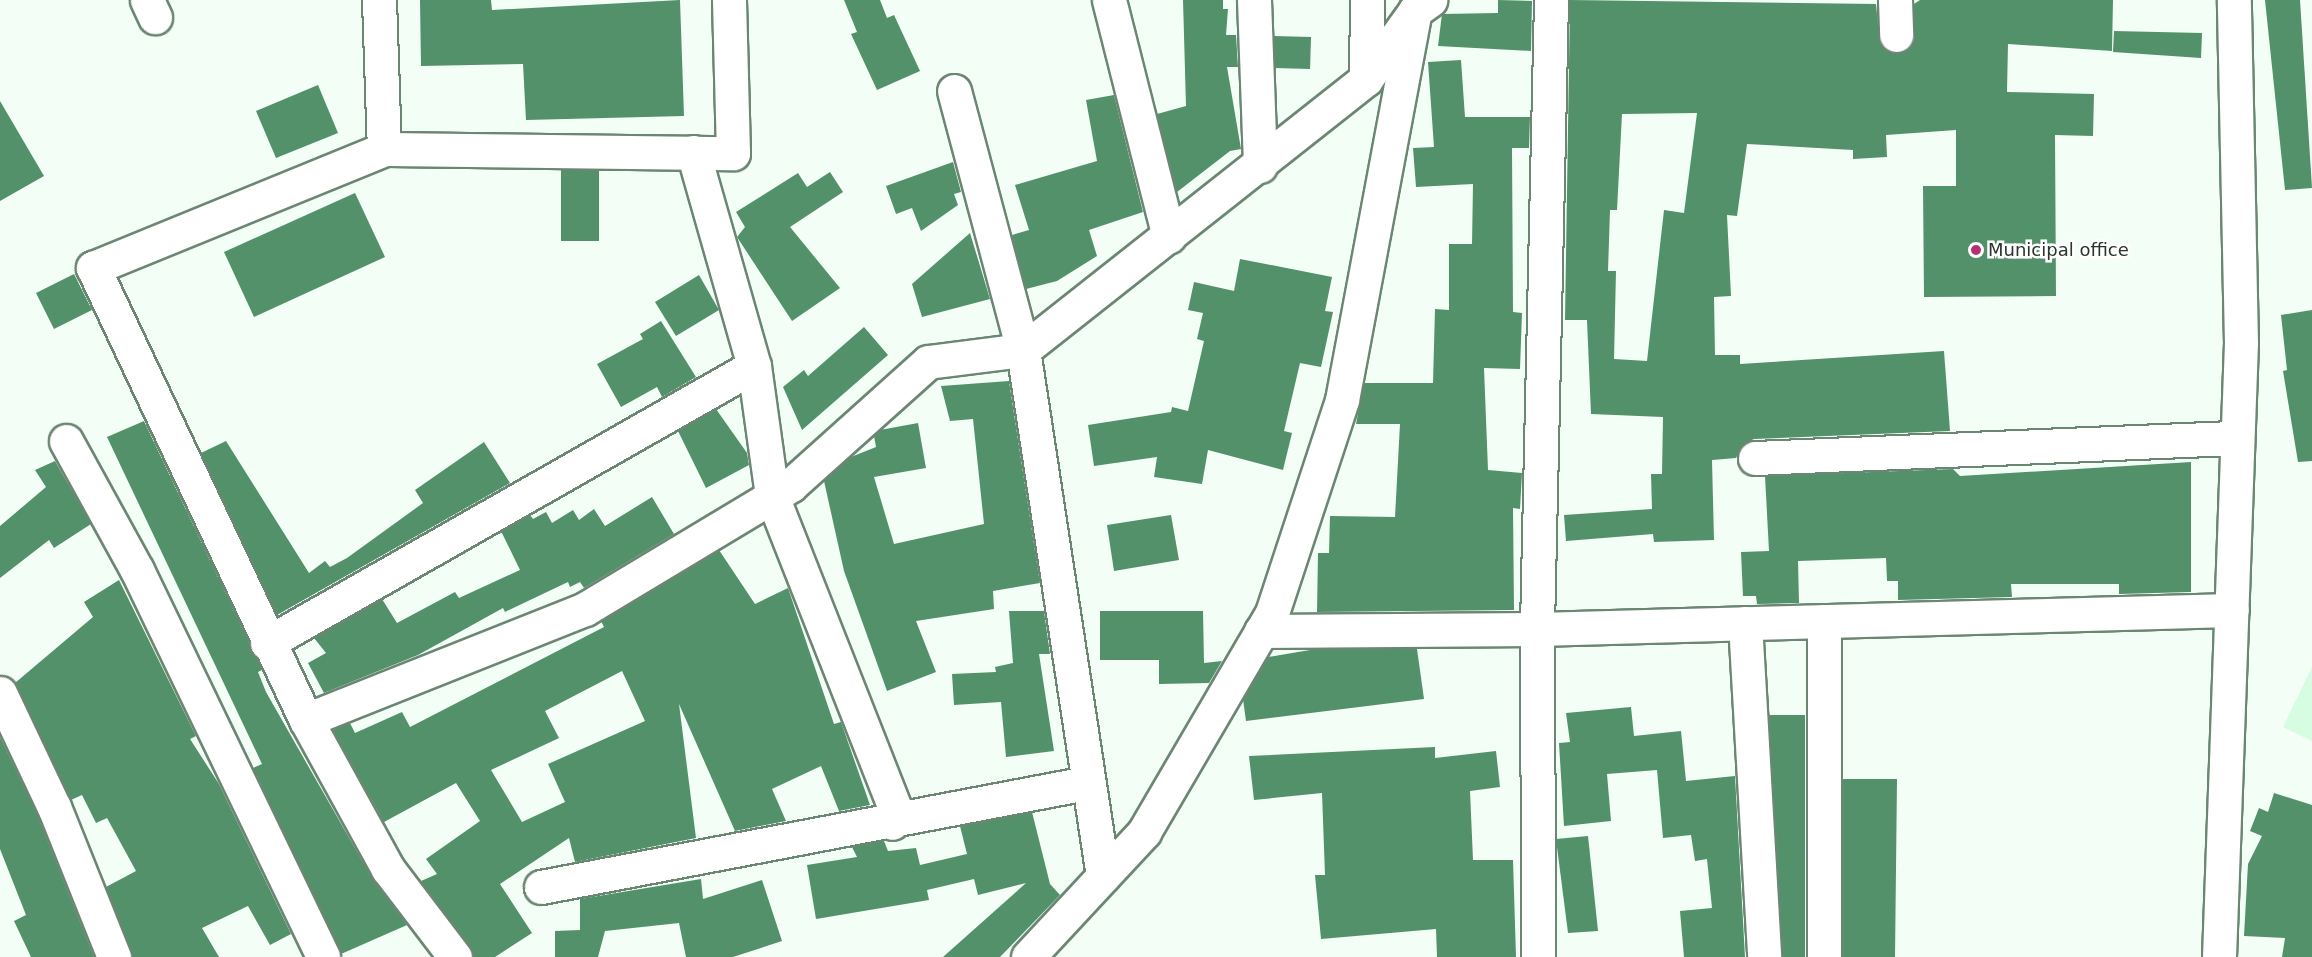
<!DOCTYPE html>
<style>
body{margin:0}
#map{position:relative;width:2312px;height:957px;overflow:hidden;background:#f2fef6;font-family:"DejaVu Sans",sans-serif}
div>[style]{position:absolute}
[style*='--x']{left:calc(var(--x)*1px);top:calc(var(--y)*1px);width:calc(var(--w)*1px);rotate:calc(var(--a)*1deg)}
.built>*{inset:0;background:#d6fce2}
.building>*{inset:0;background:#53916a}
.roads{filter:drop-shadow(2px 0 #6b8673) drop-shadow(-2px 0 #6b8673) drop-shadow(0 2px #6b8673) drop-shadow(0 -2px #6b8673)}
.minor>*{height:33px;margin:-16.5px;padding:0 16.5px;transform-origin:16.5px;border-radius:16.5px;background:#fff}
.major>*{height:33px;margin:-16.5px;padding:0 16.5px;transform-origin:16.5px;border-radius:16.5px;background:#fff}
.dots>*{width:16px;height:16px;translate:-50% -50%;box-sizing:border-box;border:3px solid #fff;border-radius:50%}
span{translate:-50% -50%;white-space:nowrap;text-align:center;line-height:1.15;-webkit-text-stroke:5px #fff;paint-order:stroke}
.poi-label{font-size:18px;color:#28342c}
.left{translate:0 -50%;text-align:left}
</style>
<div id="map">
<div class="built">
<i style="clip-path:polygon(2312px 667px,2312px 741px,2283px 727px)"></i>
</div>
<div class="building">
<i style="clip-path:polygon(420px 0,491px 0,492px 10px,680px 0,684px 116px,526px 120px,523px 64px,421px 66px)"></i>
<i style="clip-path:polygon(844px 0,880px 0,887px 18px,894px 15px,920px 71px,877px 90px,851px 34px,857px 32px)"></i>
<i style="clip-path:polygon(1183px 0,1223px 0,1223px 9px,1228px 9px,1226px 35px,1236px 35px,1238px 67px,1227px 67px,1241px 149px,1230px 151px,1177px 192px,1157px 114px,1186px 106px)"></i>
<i style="clip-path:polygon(1498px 0,1532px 1px,1531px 51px,1438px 46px,1442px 14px,1498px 13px)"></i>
<i style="clip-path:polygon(evenodd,1570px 0,1876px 4px,1880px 44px,1896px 54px,1913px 43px,1914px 4px,1920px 0,2113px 0,2112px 51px,2008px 44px,2007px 92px,2094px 94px,2093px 136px,2055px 135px,2056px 296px,1924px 297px,1923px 186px,1956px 186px,1956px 130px,1886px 135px,1887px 157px,1853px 159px,1853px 150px,1747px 144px,1737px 216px,1727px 215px,1731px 296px,1714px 297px,1715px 355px,1740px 355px,1740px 364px,1944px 351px,1950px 431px,1754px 439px,1745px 443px,1736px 458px,1712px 460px,1714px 540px,1654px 542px,1653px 534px,1566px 541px,1564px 515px,1652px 509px,1651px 474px,1662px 474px,1663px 417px,1591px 414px,1587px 320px,1565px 320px,1570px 0,1697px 113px,1684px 213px,1664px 210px,1647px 361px,1614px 359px,1616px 271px,1608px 271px,1610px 210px,1617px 210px,1622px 114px,1697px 113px)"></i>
<i style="clip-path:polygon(2265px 0,2300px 0,2312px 188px,2285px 190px)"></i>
<i style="clip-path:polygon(2114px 31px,2202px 33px,2201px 58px,2113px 52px)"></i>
<i style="clip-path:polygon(1274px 36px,1311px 37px,1310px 69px,1275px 68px)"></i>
<i style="clip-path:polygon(1461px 60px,1465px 117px,1530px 117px,1529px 148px,1512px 148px,1513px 312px,1522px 313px,1520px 369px,1484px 368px,1488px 470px,1522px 473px,1520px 509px,1513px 508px,1514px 610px,1317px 612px,1318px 553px,1329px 553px,1330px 516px,1395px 517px,1400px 424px,1356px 424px,1364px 383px,1433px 383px,1435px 309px,1449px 310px,1449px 244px,1472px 244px,1473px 184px,1416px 187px,1413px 148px,1434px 147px,1428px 62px)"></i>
<i style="clip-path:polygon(318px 85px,338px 133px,276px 158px,256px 111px)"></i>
<i style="clip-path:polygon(1114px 95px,1143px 212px,1089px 230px,1097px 256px,1057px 281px,1026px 289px,1012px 235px,1029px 230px,1015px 185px,1097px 161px,1086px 100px)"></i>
<i style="clip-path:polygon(0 101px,44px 176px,0 201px)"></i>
<i style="clip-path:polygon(953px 162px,961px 192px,954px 194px,958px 205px,921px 231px,912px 208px,896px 214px,886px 186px)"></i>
<i style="clip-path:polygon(561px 170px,599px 170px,599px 241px,561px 241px)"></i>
<i style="clip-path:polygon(830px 172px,843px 192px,790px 227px,840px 288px,792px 321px,737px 237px,745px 227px,736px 212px,798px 173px,807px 187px)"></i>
<i style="clip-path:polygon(355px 193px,385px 257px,254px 317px,224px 252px)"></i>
<i style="clip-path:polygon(970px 233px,990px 299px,922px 317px,912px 284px)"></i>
<i style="clip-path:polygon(1240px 259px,1332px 277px,1325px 311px,1333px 312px,1321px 367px,1300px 363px,1284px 431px,1292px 433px,1283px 470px,1208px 450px,1202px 484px,1154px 477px,1157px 457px,1094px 466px,1088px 425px,1171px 412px,1172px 407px,1188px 411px,1204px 341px,1197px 339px,1203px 313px,1188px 310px,1194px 282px,1234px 291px)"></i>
<i style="clip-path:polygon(74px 274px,92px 310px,54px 329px,36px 293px)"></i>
<i style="clip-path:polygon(699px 275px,719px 310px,676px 336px,655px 302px)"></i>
<i style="clip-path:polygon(2312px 310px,2312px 461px,2298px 462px,2283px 371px,2287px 370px,2281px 315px)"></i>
<i style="clip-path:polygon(661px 321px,696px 377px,662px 397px,657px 387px,621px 407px,597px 364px,643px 339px,640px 334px)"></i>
<i style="clip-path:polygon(864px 327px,888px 355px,802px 430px,783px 387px,804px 370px,808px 376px)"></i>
<i style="clip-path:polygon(1009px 381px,1040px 583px,993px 591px,994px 609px,916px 621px,936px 672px,887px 691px,844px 571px,824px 481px,851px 457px,876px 447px,874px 436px,880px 430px,918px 423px,926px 468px,874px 477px,894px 544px,984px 524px,973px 419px,950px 421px,941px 386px)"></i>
<i style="clip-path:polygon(716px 409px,747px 453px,749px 465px,706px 488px,678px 431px)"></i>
<i style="clip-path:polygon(144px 421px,262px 670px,258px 672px,266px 692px,372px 878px,407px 925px,341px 954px,253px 768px,262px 764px,107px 437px)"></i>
<i style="clip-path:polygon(226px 441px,309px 573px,325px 561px,330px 567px,347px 558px,423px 503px,415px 490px,484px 442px,510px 483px,277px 615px,201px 453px)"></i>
<i style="clip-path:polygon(55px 461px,91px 524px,54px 548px,49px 540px,0 578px,0 526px,46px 487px,35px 470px)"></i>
<i style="clip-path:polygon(2191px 462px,2191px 592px,2119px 594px,2119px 584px,2011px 584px,2012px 597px,1898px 600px,1898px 581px,1887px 581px,1886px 558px,1798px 561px,1799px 603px,1757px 604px,1756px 596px,1743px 596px,1741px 552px,1769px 551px,1765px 476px,1953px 469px,1960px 476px)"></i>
<i style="clip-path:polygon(652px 497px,674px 534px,584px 588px,580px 582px,570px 587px,568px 582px,505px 612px,503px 608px,418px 655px,324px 693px,308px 663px,326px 653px,314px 638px,382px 599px,397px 623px,455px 592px,459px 598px,520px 570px,501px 531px,530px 515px,533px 519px,546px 512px,552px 523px,573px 510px,579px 520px,594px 509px,605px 526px)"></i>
<i style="clip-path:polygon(1171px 515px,1179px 560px,1114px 571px,1107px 525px)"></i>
<i style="clip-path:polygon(evenodd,719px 550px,755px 604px,788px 588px,834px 724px,841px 722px,870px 805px,839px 811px,821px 766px,772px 789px,786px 821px,735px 831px,679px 704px,696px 838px,575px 862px,569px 838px,500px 884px,532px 933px,495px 957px,473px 957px,421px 881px,437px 874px,426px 859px,480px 821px,456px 783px,384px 822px,333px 730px,350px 723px,355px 733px,402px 712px,410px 727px,604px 627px,601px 621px,719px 550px,622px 671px,645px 721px,548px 764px,565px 802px,522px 822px,491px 770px,559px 738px,545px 711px,622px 671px)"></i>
<i style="clip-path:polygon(119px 580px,196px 736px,190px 739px,219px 784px,291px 934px,270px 945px,248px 906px,202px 928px,219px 957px,132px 957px,106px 887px,136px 871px,107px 818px,96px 823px,82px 795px,71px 800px,15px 683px,93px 617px,84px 602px)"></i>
<i style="clip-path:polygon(1009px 611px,1044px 611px,1050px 654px,1039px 654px,1054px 751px,1006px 757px,1001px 702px,954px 705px,952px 674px,996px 672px,995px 667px,1013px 663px)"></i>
<i style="clip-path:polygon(1100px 611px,1203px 611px,1204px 663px,1222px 661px,1209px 683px,1159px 684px,1159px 660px,1100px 660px)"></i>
<i style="clip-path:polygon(1316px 649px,1417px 649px,1424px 699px,1246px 721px,1243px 699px,1268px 657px)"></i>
<i style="clip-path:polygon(1631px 707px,1634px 736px,1681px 731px,1686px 781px,1735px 776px,1745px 957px,1684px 957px,1680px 911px,1712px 908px,1707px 859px,1695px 861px,1691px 835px,1663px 838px,1657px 770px,1607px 774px,1611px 821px,1564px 826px,1559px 743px,1570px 742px,1566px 713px)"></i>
<i style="clip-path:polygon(1769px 715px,1805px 715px,1805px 957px,1783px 957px)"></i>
<i style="clip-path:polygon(0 737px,37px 814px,94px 957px,31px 957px,14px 921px,26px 915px,0 849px)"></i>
<i style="clip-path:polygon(1435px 747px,1435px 758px,1496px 751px,1500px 787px,1470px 791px,1473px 860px,1513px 860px,1516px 957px,1437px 957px,1436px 929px,1321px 939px,1315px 875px,1325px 875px,1322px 793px,1254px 800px,1249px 756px)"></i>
<i style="clip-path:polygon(1843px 779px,1897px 779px,1895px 957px,1843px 957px)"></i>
<i style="clip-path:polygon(2274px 793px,2312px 805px,2312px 957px,2282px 957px,2285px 938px,2244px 936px,2248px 864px,2262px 836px,2250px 831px,2259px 808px,2268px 812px)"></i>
<i style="clip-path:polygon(1032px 812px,1050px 884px,1060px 895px,1000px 957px,943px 957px,1026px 883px,978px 895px,974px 879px,927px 890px,929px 900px,816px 919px,807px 865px,857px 857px,852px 847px,884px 841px,888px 851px,916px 848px,920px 865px,967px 854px,960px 826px)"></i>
<i style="clip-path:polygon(1588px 836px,1598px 931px,1568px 933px,1556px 839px)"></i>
<i style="clip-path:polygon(701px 879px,703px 899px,762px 880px,782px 941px,733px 957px,686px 957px,679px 923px,605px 931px,598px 957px,555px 957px,555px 931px,580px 930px,580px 899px)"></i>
</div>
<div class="roads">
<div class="minor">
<i style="--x:147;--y:0;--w:19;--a:65"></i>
<i style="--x:379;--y:0;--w:149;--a:88.1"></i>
<i style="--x:384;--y:149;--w:349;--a:0.7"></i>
<i style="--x:733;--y:153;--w:153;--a:-91.5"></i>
<i style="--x:1109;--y:0;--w:244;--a:75.8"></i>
<i style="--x:1254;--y:0;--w:166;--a:87.9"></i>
<i style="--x:1551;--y:0;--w:629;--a:91.28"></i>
<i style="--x:1537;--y:629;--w:695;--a:-1.57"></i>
<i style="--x:1895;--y:0;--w:35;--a:88"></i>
<i style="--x:1366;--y:79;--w:79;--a:-89.3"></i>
<i style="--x:693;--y:152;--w:223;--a:74.1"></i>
<i style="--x:754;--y:366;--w:131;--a:82.1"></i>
<i style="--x:772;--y:496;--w:335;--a:68.5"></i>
<i style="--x:895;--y:808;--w:15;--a:101"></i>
<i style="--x:66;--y:441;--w:147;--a:61.2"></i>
<i style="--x:137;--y:570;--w:429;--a:64.3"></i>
<i style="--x:1755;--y:458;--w:482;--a:-2.4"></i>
<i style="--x:1745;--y:623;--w:335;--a:86.7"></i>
<i style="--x:1261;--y:631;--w:276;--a:-0.4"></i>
<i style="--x:1537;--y:629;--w:328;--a:89.8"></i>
<i style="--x:267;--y:643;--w:560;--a:-29.63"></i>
<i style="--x:0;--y:693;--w:126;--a:64.7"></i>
<i style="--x:54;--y:807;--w:162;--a:68.2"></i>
<i style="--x:306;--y:720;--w:500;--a:-115.2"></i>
<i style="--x:93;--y:268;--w:314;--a:-22.2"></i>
<i style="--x:1103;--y:876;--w:532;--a:-98.65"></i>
<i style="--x:1023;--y:350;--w:437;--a:-38.3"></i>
<i style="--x:1366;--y:79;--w:84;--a:-54.2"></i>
<i style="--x:541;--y:887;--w:555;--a:-10.8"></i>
<i style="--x:455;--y:957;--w:111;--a:-127.3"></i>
<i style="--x:388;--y:869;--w:170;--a:-118.8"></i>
<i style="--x:306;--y:720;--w:300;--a:-21.7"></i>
<i style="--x:585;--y:609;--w:240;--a:-31"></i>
<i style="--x:791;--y:485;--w:184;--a:-41.9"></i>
<i style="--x:928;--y:362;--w:96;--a:-7.2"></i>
<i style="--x:1023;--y:350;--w:268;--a:-104.9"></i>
<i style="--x:1824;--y:957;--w:336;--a:-90"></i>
</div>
<div class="major">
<i style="--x:1028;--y:957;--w:171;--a:-47.1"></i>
<i style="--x:1144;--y:832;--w:254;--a:-59.7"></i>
<i style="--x:1272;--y:613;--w:224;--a:-71.8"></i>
<i style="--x:1342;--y:400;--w:396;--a:-79.4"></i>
<i style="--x:1415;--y:11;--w:19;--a:-36"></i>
<i style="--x:2219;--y:957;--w:614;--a:-87.95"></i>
<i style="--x:2241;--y:343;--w:343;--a:-91.2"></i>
</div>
</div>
<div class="dots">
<i style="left:1976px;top:250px;background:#b83070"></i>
</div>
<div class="poi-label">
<span class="left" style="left:1988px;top:250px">Municipal office</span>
</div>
</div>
